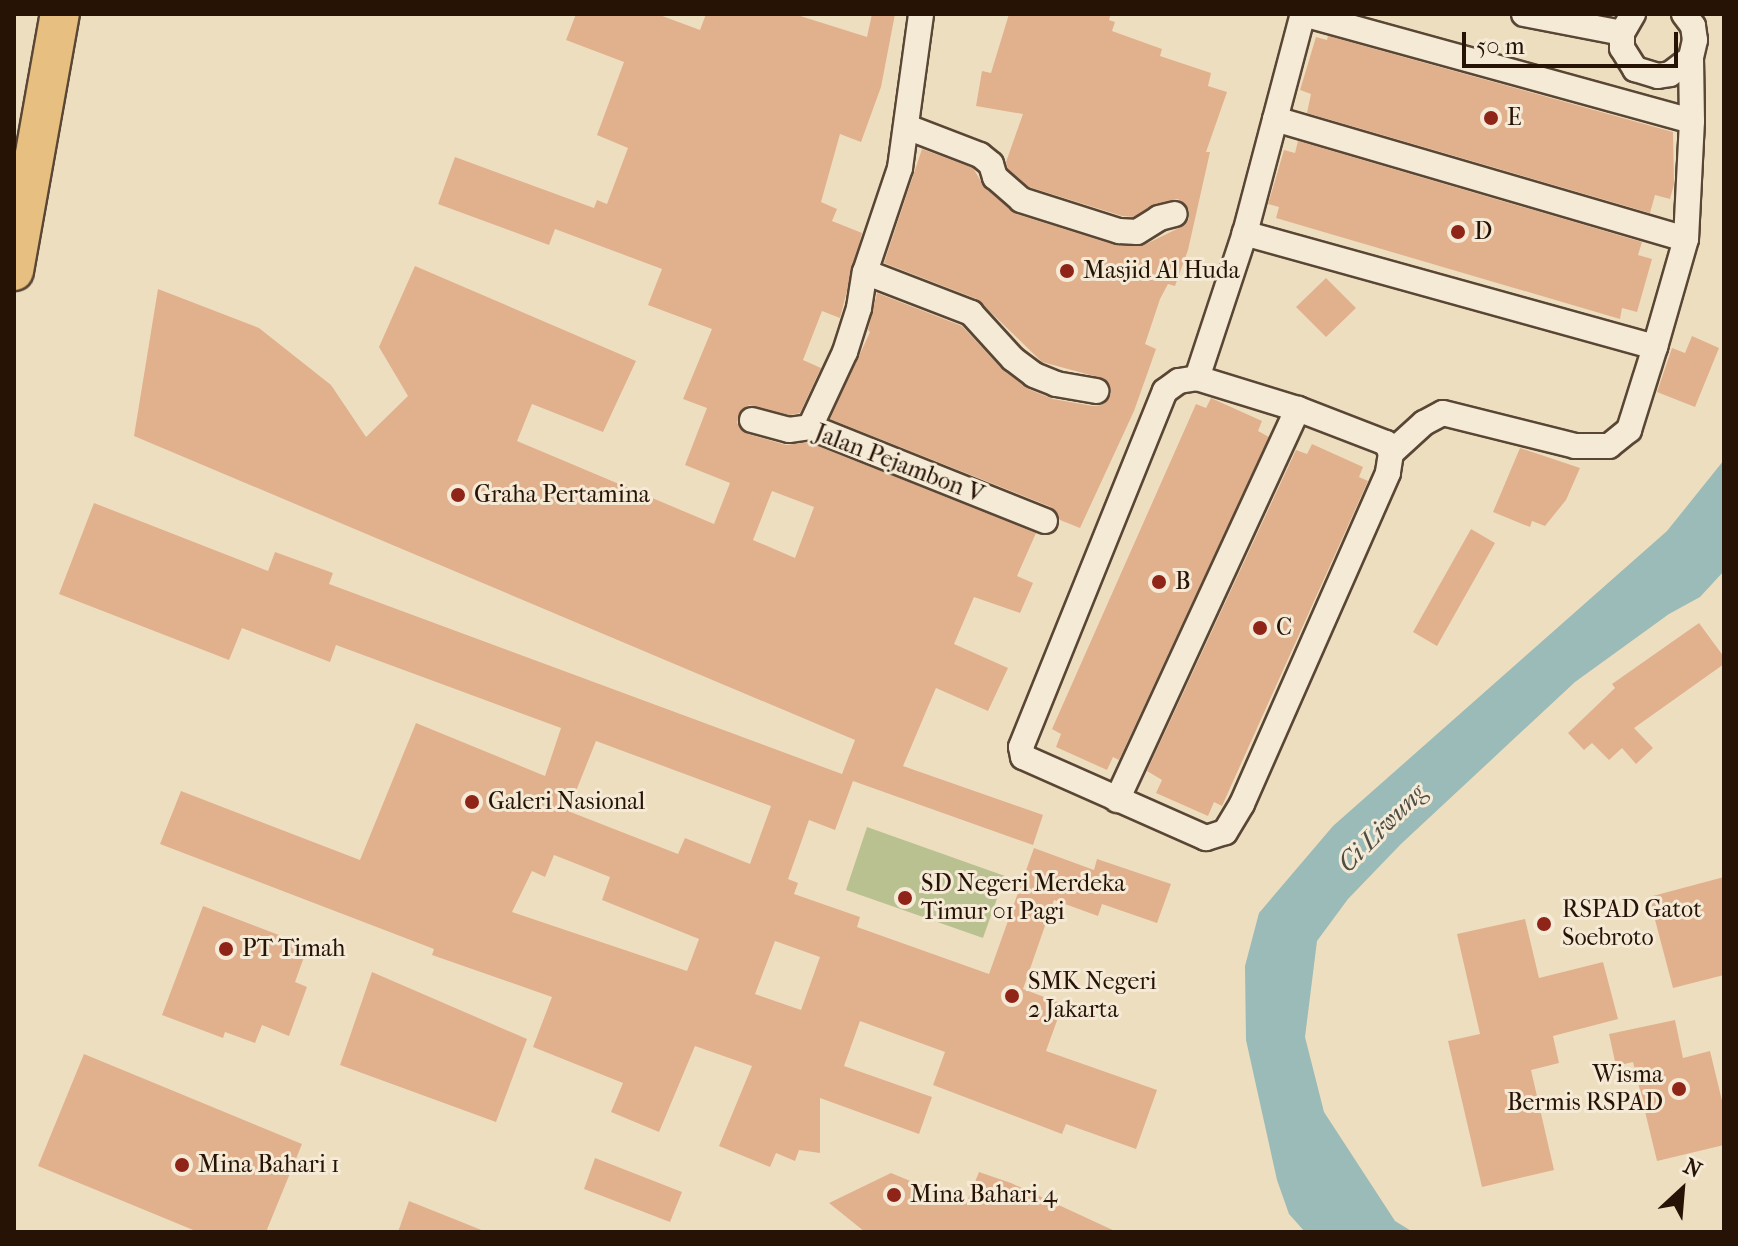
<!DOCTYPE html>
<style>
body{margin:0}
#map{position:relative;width:1738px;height:1246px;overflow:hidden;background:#eedec0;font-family:"IM FELL French Canon",serif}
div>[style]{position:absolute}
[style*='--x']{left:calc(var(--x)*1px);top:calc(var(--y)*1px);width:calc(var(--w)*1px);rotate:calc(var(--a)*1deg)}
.green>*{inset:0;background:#bac191}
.water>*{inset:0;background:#9abbb7}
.building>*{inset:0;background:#e1b18e}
.roads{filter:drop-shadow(2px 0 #594634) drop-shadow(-2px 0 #594634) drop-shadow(0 2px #594634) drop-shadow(0 -2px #594634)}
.street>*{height:24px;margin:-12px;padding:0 12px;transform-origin:12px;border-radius:12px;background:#f4ead6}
.primary>*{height:38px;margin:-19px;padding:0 19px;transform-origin:19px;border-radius:19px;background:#e7bf80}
.dots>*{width:22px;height:22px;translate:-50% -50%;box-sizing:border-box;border:4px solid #f4ead6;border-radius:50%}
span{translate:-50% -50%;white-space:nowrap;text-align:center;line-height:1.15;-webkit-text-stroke:6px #f4ead6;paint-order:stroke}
.poi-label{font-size:24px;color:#271306}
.left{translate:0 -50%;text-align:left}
.right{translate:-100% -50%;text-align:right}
.street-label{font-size:24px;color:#271306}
.water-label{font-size:26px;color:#4f4e44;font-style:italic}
.frame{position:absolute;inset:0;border:16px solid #271306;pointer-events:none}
.north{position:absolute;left:1642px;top:1150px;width:80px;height:80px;-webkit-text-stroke:6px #f4ead6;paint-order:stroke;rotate:26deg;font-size:22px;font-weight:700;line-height:32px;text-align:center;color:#271306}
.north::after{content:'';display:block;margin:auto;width:28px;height:36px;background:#271306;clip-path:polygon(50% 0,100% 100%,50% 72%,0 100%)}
.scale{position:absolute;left:1462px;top:32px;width:216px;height:36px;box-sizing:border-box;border:4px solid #271306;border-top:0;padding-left:10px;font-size:24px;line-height:28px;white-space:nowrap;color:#271306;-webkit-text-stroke:6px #f4ead6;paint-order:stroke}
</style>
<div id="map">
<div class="green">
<i style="clip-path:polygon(867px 827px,1005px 876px,983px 938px,846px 890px)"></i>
</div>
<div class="water">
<i style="clip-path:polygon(1724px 460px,1724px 571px,1700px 597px,1669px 614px,1575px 682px,1401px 844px,1348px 899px,1317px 941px,1305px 1037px,1324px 1112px,1395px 1221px,1413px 1232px,1305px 1232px,1289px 1214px,1277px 1180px,1246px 1040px,1245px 966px,1259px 913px,1333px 826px,1667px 531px)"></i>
</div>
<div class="building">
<i style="clip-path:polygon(evenodd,576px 14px,657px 14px,700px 30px,706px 14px,794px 14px,867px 37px,872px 14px,895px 14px,881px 87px,861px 142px,840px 134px,821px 202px,837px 209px,832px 221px,862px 233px,840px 318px,822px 311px,803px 360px,821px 368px,800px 413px,790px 415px,749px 405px,741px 410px,737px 423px,748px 434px,786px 445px,808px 442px,1036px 533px,1017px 576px,1033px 583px,1020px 613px,974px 597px,954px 644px,1008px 668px,988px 711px,936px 688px,903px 766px,1043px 815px,1033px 845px,853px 781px,835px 830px,809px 820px,788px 879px,798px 883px,794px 894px,860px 917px,857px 927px,989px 974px,1034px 848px,1094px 870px,1097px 859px,1171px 884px,1157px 923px,1102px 904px,1098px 916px,1054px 900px,1023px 989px,1063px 1004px,1046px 1051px,1157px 1090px,1136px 1149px,1066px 1124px,1062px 1134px,933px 1085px,945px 1052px,860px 1021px,844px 1066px,932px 1097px,919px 1134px,820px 1098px,820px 1153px,799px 1150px,795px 1161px,776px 1153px,770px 1167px,719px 1146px,752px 1066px,695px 1046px,659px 1132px,611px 1112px,623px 1083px,533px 1047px,552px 997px,432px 955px,434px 949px,160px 844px,181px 791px,360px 860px,416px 723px,545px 776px,561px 728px,336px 645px,330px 662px,242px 628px,229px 660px,59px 594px,94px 503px,268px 571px,275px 552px,333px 573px,329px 584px,842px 774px,855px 740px,134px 436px,158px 289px,259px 328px,331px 385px,366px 437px,408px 396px,379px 347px,415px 266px,636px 361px,603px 432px,532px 404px,517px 441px,714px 524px,730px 483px,685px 465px,707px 408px,683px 399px,712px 329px,648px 305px,662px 269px,555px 229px,549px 245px,438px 204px,455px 157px,594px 208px,597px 200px,607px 204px,628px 148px,597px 135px,624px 62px,566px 40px,576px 14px,772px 491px,814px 507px,795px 558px,753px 540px,772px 491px,576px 14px,596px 741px,771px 806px,750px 864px,685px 838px,678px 854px,568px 811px,596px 741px,576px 14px,554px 855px,610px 877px,602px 900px,699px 939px,687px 971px,512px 912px,532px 871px,545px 877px,554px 855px,576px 14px,775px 941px,820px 957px,801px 1010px,755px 994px,775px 941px)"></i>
<i style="clip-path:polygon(1009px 14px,1111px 14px,1109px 20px,1115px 22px,1112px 31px,1162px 49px,1160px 56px,1211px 73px,1208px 86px,1227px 92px,1206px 152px,1210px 152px,1188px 250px,1175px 286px,1168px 284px,1160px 299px,1145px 344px,1156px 349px,1134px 411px,1080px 528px,1060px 520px,1051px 507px,830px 419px,870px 332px,868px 330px,877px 293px,962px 326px,1002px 369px,1028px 389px,1053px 399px,1093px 406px,1102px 405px,1111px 394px,1105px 379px,1042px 362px,977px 299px,884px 263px,922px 149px,973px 168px,985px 188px,1016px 214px,1115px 245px,1144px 245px,1185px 225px,1189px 219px,1189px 210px,1178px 199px,1155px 204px,1133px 217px,1122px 216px,1029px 187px,1008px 169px,1006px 162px,1023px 114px,976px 106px,982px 71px,991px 73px)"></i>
<i style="clip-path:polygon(1328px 36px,1673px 132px,1674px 184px,1670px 199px,1655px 195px,1650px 213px,1307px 113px,1311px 94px,1300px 90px,1316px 37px,1327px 40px)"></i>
<i style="clip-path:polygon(1298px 141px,1642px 242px,1638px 255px,1652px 259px,1637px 312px,1622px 308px,1620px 319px,1276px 218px,1279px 207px,1268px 204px,1272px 191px,1284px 150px,1295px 153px)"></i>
<i style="clip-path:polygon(1326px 278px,1356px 308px,1326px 337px,1296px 307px)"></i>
<i style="clip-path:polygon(1692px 336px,1719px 348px,1695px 407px,1657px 392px,1672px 348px,1685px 353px)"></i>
<i style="clip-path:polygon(1211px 398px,1262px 421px,1258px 431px,1269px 437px,1119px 760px,1113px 757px,1107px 770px,1056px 747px,1061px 734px,1052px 729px,1196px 404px,1206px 408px)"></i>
<i style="clip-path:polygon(1312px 444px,1363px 467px,1359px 477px,1368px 481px,1222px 806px,1214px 802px,1208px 816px,1156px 793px,1162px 780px,1147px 771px,1296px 450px,1307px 454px)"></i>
<i style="clip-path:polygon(1520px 448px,1580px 468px,1566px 500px,1545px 526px,1532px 521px,1530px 527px,1493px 512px)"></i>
<i style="clip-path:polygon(1471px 529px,1495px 543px,1437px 646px,1413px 632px)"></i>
<i style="clip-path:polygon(1699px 623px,1724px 657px,1724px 664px,1634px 728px,1653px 748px,1636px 764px,1622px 748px,1609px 760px,1592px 743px,1584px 750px,1568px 733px,1615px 688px,1612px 684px)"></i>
<i style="clip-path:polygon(1724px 877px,1724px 975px,1673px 988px,1649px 897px)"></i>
<i style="clip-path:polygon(203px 906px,308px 946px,295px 982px,307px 987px,289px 1036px,262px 1025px,255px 1043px,225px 1032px,223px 1038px,162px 1015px)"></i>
<i style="clip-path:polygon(1525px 919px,1539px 978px,1603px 962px,1618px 1019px,1553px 1036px,1559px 1063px,1531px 1070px,1554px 1170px,1482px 1187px,1448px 1041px,1480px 1034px,1457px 934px)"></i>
<i style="clip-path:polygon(372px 972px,527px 1039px,496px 1122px,340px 1065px)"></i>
<i style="clip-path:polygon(1675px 1020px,1683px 1058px,1710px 1051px,1724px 1109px,1724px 1145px,1657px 1161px,1633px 1062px,1616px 1066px,1609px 1034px)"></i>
<i style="clip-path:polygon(84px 1054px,302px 1144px,266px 1232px,198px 1232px,38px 1166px)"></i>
<i style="clip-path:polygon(595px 1158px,682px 1192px,670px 1222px,584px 1189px)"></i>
<i style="clip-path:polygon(979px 1172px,1011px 1183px,1117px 1232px,865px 1232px,829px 1203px,891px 1173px,966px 1204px)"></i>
<i style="clip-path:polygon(409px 1201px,484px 1231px,484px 1232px,398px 1232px)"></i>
</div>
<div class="roads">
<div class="street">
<i style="--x:1524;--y:14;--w:100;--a:11"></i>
<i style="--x:1633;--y:14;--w:22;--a:120"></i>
<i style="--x:1622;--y:33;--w:15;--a:90"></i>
<i style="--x:1622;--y:48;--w:25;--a:58"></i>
<i style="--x:1635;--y:69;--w:24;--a:17"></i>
<i style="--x:1658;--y:76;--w:12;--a:-9"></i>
<i style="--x:1670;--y:74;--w:26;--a:-37"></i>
<i style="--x:1684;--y:14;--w:15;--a:53"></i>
<i style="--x:1693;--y:26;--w:14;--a:82"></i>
<i style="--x:1695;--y:40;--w:18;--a:103"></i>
<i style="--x:1691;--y:58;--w:63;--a:89.1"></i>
<i style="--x:1692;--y:121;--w:118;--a:92.9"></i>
<i style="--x:1686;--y:239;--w:112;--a:106"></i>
<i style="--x:1655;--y:347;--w:426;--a:-164.5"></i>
<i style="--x:1245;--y:233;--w:227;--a:-75.2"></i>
<i style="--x:1303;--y:14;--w:403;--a:15.4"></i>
<i style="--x:1275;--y:119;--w:428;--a:16.3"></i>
<i style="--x:907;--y:127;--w:78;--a:21"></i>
<i style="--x:980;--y:155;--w:14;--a:39"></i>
<i style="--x:991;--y:164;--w:14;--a:73"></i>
<i style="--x:995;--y:177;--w:35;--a:41"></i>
<i style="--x:1021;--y:200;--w:103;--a:17.6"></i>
<i style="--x:1119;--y:231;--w:18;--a:3"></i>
<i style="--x:1137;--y:232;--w:26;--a:-32"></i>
<i style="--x:1159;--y:218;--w:16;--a:-14"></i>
<i style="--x:865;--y:272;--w:114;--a:21.1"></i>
<i style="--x:971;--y:313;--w:62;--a:47.6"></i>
<i style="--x:1013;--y:359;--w:26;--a:37"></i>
<i style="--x:1034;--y:375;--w:24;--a:22"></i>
<i style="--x:1056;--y:384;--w:41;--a:9.9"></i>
<i style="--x:1197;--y:378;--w:106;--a:17.1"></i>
<i style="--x:1298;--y:409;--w:94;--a:21.1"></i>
<i style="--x:1386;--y:443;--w:11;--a:63"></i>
<i style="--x:1391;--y:453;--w:20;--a:99"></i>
<i style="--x:1388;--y:473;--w:362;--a:113.8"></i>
<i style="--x:1242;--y:804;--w:33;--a:121"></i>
<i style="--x:1225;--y:832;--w:20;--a:162"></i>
<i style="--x:1206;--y:838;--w:200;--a:-156.1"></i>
<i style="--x:1023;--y:757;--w:10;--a:-101"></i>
<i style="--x:1021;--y:747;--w:384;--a:-68"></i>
<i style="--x:1165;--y:391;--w:17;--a:-36"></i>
<i style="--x:1179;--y:381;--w:18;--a:-9"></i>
<i style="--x:1197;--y:378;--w:153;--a:-71.7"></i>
<i style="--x:752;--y:420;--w:38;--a:15"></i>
<i style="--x:789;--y:430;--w:21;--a:-8"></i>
<i style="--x:810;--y:427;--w:253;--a:21.8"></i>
<i style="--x:810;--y:427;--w:83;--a:-65"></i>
<i style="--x:845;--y:352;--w:46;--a:-72.3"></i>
<i style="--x:859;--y:308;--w:36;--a:-81"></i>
<i style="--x:865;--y:272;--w:110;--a:-71.4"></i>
<i style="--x:900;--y:168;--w:155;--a:-82.2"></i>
<i style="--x:1391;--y:453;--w:45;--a:-42.3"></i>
<i style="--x:1424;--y:423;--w:21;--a:-28"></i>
<i style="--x:1443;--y:413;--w:136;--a:14"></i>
<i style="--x:1575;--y:446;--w:34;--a:0"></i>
<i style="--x:1609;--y:446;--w:26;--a:-39"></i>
<i style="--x:1629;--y:430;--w:87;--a:-72.6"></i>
<i style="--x:1117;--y:800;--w:431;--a:-65.2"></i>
</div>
<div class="primary">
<i style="--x:14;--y:271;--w:261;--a:-79.9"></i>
</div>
</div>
<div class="dots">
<i style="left:1491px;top:118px;background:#8f2418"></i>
<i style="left:1458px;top:232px;background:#8f2418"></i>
<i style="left:1067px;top:271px;background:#8f2418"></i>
<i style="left:458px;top:495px;background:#8f2418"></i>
<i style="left:1159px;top:582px;background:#8f2418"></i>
<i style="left:1260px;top:628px;background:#8f2418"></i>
<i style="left:472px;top:802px;background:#8f2418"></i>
<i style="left:905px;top:898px;background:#8f2418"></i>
<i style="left:1544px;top:924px;background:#8f2418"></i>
<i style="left:226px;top:949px;background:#8f2418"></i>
<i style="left:1012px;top:996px;background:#8f2418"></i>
<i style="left:1679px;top:1089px;background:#8f2418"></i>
<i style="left:182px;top:1165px;background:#8f2418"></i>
<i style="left:894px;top:1195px;background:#8f2418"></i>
</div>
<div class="poi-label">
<span class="left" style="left:1507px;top:118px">E</span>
<span class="left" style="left:1474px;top:232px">D</span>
<span class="left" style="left:1083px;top:271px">Masjid Al Huda</span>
<span class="left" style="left:474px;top:495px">Graha Pertamina</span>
<span class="left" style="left:1175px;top:582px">B</span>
<span class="left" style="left:1276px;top:628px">C</span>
<span class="left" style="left:488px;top:802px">Galeri Nasional</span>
<span class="left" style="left:921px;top:898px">SD Negeri Merdeka<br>Timur 01 Pagi</span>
<span class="left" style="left:1562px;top:924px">RSPAD Gatot<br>Soebroto</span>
<span class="left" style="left:242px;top:949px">PT Timah</span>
<span class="left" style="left:1028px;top:996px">SMK Negeri<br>2 Jakarta</span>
<span class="right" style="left:1663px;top:1089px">Wisma<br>Bermis RSPAD</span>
<span class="left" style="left:198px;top:1165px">Mina Bahari 1</span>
<span class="left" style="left:910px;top:1195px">Mina Bahari 4</span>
</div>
<div class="street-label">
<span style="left:899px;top:464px;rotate:21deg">Jalan Pejambon V</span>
</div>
<div class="water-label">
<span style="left:1382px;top:828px;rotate:-45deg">Ci Liwung</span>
</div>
<div class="frame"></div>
<div class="north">N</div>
<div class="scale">50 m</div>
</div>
